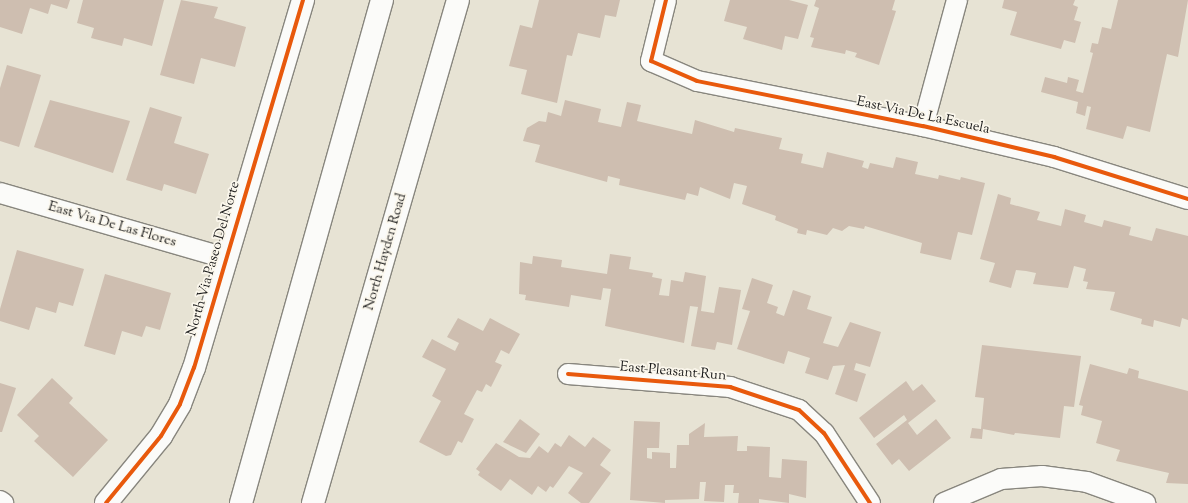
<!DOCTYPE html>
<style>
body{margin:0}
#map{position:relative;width:1188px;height:503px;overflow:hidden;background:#e7e3d4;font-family:"Sorts Mill Goudy",serif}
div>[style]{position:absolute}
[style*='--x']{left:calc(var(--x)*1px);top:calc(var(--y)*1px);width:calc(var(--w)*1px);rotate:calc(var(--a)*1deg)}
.building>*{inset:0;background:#cebeb0}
.roads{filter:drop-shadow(1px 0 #88867e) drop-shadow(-1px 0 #88867e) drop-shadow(0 1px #88867e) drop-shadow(0 -1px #88867e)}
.minor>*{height:20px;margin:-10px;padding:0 10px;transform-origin:10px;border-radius:10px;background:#fbfbf9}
.tertiary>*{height:22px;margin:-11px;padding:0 11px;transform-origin:11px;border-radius:11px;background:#fbfbf9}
.secondary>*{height:22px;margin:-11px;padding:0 11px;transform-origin:11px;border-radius:11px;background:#fbfbf9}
.cycleway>*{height:4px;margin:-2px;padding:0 2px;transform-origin:2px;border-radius:2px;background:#e8590c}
span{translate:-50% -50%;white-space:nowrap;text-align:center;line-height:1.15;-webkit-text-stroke:3.5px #fbf7ec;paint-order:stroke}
.street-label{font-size:14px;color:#1c1c1c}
</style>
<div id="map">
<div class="building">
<i style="clip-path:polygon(0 0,70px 0,67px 9px,51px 4px,48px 14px,30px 8px,22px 34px,0 27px)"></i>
<i style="clip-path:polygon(83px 0,164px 0,152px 46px,124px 38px,122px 46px,91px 38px,94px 28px,77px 23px)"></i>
<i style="clip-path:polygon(181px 0,218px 7px,214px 18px,246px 27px,235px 67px,201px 58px,194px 84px,160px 75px)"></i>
<i style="clip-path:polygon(539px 0,620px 0,616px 17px,605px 15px,600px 38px,578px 33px,572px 56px,567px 55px,557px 103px,521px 94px,527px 70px,509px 66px,520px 25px,532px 28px)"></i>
<i style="clip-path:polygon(730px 0,789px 0,808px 5px,798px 39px,785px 36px,782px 50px,743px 39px,747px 27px,724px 21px)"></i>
<i style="clip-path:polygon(816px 0,895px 0,892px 10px,896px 11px,879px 65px,855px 57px,857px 53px,846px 50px,845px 54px,811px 47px,814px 38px,810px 37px,819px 8px,814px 6px)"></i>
<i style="clip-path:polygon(1004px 0,1075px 0,1073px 5px,1078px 7px,1074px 20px,1081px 22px,1075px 43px,1064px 40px,1061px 49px,1010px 35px,1017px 12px,1002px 8px)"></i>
<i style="clip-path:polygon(1118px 0,1188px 0,1178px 57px,1167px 54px,1150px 132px,1127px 126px,1123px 139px,1086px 129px,1091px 107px,1087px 106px,1085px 116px,1076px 113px,1078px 102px,1041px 92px,1045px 77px,1067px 83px,1068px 77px,1079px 80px,1076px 91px,1083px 93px,1093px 53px,1090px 52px,1092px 43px,1098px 44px,1102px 27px,1111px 29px)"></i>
<i style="clip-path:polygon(7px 65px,41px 75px,19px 147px,0 141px,0 88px)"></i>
<i style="clip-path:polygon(50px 100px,130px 121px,113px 173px,34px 147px)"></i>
<i style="clip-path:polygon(565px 100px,601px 109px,598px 122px,621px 127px,627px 102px,641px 105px,637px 121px,692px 134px,695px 120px,734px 132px,735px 128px,782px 138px,779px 149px,803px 154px,801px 163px,823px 168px,827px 152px,864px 161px,862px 167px,868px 169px,870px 163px,893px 168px,896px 157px,918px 162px,915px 174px,938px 179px,939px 175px,960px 180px,961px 177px,985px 183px,972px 235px,958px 232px,951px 260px,920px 253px,922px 243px,865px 226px,864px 229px,849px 226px,842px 231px,833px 228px,827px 235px,807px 230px,806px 235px,797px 233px,798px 229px,775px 220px,776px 216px,742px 204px,747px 186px,734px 183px,730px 199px,700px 187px,698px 196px,687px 193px,685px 200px,619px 185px,620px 179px,608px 176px,607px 182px,535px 162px,540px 145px,523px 141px,527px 128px,539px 121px,546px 122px,548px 112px,561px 116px)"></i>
<i style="clip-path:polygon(150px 107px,182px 117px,174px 143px,209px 154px,196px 194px,164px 184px,162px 191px,126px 180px)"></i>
<i style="clip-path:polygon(998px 194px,1011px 198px,1010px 204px,1040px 212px,1037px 220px,1061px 226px,1065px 209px,1086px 215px,1084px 222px,1102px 227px,1104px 220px,1131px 227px,1129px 235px,1152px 241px,1156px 228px,1188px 236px,1188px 320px,1182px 318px,1180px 327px,1154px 320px,1153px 327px,1141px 324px,1142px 319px,1110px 310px,1115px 292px,1086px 289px,1088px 282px,1083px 281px,1086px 269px,1074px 266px,1068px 288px,1033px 284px,1036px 273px,1026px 271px,1016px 270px,1011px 288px,989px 282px,995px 263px,980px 259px)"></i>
<i style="clip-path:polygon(17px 250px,84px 269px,73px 306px,59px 302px,56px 313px,36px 307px,29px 330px,0 321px,0 309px)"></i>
<i style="clip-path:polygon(610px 254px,631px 257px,629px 269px,653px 273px,652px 277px,662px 279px,659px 295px,669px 296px,671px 280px,683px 282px,685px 272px,706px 276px,701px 311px,714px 313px,719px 287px,741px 290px,732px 345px,717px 342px,715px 350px,691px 346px,698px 307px,690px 306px,684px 343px,605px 326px,611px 289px,603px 288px,601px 300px,571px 295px,569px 307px,525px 300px,526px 295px,519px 294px,520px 262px,532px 264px,533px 256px,562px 260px,561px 267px,607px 274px)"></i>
<i style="clip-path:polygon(105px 274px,171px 293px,160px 330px,146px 326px,142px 337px,122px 331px,115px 355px,84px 346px)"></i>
<i style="clip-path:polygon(752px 278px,773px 285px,767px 303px,778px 307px,776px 313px,784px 316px,793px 290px,811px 296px,807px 309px,832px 317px,823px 343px,838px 347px,850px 322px,881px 332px,870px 367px,856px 363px,854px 370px,866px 374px,857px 402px,835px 394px,845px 365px,833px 366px,828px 380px,805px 373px,810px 358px,788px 351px,784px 364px,737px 349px,750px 311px,742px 309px)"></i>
<i style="clip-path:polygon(458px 318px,483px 331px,490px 318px,520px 334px,509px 354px,501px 350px,495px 362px,502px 365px,491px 387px,486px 384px,482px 392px,477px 390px,464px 414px,474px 419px,462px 443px,458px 441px,451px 455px,446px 456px,419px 442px,441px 401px,432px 396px,446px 369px,422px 357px,432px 339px,455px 351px,459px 343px,447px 337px)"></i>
<i style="clip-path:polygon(982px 345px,1081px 356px,1074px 407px,1064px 406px,1060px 438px,1015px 433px,1014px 435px,983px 429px,982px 439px,970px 438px,972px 428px,981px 429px,984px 398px,975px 397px)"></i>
<i style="clip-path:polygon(1090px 364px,1127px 374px,1129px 368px,1139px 371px,1138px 378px,1188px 391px,1188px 484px,1166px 483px,1169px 473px,1116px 461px,1120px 450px,1096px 443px,1102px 421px,1081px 415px,1083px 406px,1079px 405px)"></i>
<i style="clip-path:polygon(52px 378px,73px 398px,69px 403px,108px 440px,73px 477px,34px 441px,39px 436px,17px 415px)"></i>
<i style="clip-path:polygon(906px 381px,913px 391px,922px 384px,936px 401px,908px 423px,917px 435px,936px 419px,951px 438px,909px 471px,899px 459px,892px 465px,876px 444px,907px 420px,904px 415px,874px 438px,859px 418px)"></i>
<i style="clip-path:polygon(0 383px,16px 388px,2px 432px,0 432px)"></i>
<i style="clip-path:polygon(520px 419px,540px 434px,526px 453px,503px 442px)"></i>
<i style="clip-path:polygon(634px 421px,660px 422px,659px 448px,647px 448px,647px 458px,652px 459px,652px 452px,670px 453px,670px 468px,676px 468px,677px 445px,689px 445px,689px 434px,705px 423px,704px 437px,738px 436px,737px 451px,747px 451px,747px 446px,770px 447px,769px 477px,781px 478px,782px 459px,807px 461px,806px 498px,789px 494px,789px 503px,759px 499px,759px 503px,738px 503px,739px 493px,733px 493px,734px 485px,725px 485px,724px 502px,704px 501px,706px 482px,700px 482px,699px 499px,665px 500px,665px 503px,630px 500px)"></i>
<i style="clip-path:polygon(569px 435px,585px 447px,593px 437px,611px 450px,600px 465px,611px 473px,589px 503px,581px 503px,568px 493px,583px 473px,569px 466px,553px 488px,550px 486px,546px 492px,538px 486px,532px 495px,510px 479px,501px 491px,478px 475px,480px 472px,476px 469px,496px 443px,519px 457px,530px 458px,539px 446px,548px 453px,555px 443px,561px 447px)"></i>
</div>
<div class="roads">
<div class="minor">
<i style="--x:666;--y:0;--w:63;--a:103.8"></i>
<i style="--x:651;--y:61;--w:50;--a:23.5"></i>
<i style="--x:697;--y:81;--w:230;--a:11.3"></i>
<i style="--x:923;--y:126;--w:135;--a:13.3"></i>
<i style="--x:1054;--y:157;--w:140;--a:17.4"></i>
<i style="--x:923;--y:126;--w:131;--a:-74.9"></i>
<i style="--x:0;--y:193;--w:234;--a:16.1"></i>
<i style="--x:568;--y:374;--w:163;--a:4.6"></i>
<i style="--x:730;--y:387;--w:73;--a:18.4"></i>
<i style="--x:799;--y:410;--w:34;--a:43"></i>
<i style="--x:824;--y:433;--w:84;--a:56.7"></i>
<i style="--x:0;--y:501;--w:4;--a:34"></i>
<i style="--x:944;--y:503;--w:62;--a:-22.8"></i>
<i style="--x:1001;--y:479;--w:41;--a:-4.2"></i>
<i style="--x:1042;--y:476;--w:45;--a:7.6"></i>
<i style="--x:1087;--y:482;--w:62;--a:19.9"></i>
</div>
<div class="tertiary">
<i style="--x:106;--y:503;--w:87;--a:-50.6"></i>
<i style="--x:161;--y:436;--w:37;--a:-59"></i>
<i style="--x:180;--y:404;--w:39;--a:-69"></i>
<i style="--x:194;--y:368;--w:384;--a:-73.5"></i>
</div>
<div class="secondary">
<i style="--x:241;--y:503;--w:522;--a:-74.34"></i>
<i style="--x:313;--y:503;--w:523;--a:-73.92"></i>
</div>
</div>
<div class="cycleway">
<i style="--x:666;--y:0;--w:63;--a:103.8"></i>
<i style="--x:651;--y:61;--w:50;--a:23.5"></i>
<i style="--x:697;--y:81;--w:230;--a:11.3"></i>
<i style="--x:923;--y:126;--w:135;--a:13.3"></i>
<i style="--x:1054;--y:157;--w:140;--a:17.4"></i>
<i style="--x:568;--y:374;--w:163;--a:4.6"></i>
<i style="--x:730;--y:387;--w:73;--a:18.4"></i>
<i style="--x:799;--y:410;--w:34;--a:43"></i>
<i style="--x:824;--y:433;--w:84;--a:56.7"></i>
<i style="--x:106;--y:503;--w:87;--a:-50.6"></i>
<i style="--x:161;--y:436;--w:37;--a:-59"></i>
<i style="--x:180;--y:404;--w:39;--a:-69"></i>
<i style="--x:194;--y:368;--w:384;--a:-73.5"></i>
</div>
<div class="street-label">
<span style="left:923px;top:116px;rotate:12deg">East Via De La Escuela</span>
<span style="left:112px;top:225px;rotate:16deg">East Via De Las Flores</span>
<span style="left:386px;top:252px;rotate:-74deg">North Hayden Road</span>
<span style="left:214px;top:259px;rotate:-74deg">North Via Paseo Del Norte</span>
<span style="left:673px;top:372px;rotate:5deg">East Pleasant Run</span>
</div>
</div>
